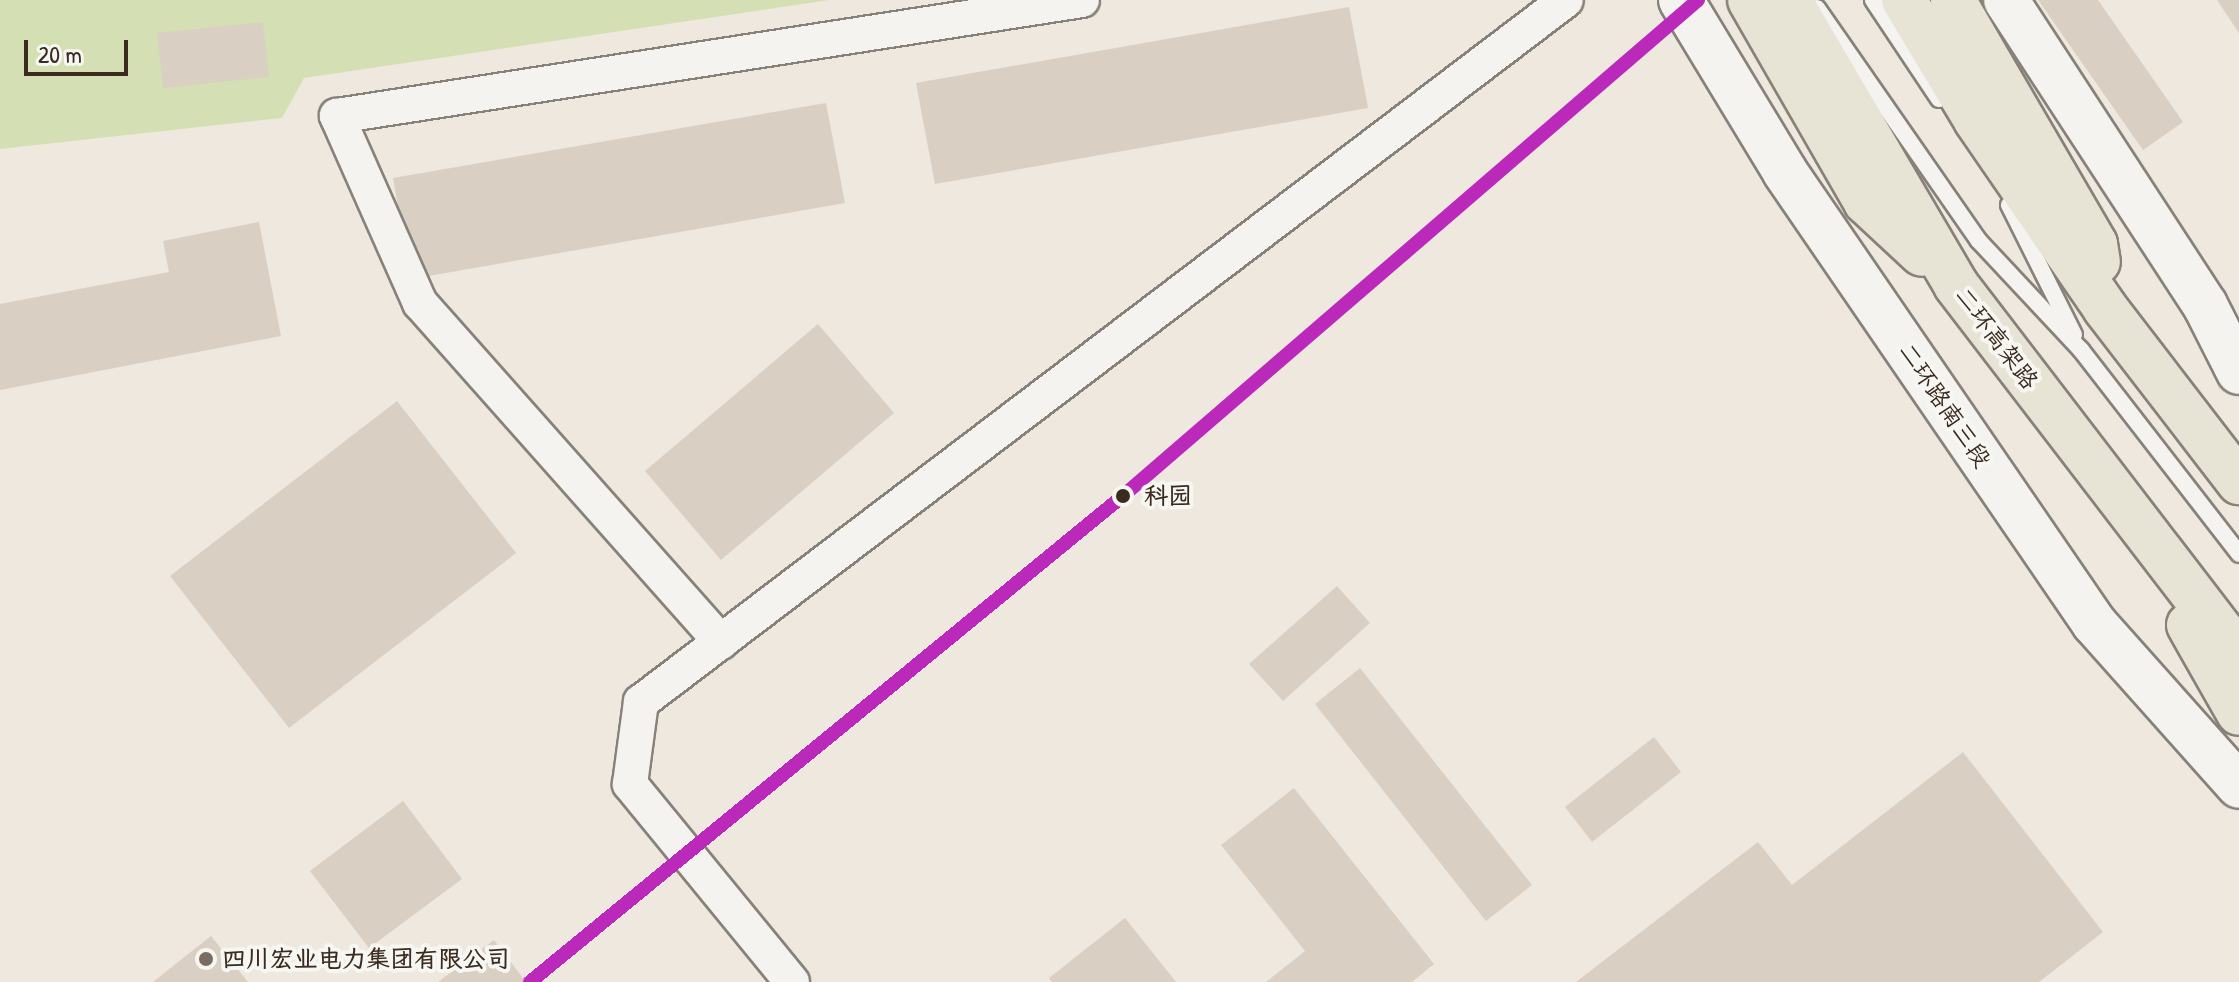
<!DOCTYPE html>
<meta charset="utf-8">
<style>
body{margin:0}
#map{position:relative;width:2239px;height:982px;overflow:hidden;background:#eee8df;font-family:"Patrick Hand","LXGW WenKai TC",sans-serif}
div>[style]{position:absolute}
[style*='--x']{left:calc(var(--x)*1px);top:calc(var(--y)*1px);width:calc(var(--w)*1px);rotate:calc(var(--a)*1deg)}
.green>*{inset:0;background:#d4e0b4}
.building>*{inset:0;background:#d9cfc3}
.roads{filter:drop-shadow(2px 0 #87817a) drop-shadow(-2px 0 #87817a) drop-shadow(0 2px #87817a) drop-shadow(0 -2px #87817a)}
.service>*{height:16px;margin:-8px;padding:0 8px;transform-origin:8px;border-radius:8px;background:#f4f3f0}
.minor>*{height:34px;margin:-17px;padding:0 17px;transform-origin:17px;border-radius:17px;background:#f4f3f0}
.secondary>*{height:44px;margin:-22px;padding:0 22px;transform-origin:22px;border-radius:22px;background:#f4f3f0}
.trunk>*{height:44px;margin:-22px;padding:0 22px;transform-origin:22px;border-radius:22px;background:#e7e4d6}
.metro-1>*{height:14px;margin:-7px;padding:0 7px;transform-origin:7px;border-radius:7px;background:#bb29bb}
.dots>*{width:22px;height:22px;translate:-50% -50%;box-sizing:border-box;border:4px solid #f6f6f2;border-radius:50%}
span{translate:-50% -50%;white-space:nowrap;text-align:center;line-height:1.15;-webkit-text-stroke:8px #f6f6f2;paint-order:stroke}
.street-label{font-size:24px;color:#3b2a1e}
.stop-label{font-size:24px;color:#3b2a1e;font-weight:700}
.left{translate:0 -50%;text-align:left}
.poi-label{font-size:24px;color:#3b2a1e;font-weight:700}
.scale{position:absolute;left:24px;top:40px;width:104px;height:36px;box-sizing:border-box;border:4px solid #3b2a1e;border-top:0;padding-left:10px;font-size:24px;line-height:28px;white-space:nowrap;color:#3b2a1e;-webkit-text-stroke:6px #f6f6f2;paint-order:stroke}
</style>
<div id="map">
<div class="green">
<i style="clip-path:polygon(0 0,829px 0,304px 78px,282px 118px,0 149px)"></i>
</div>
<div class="building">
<i style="clip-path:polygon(2038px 0,2098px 0,2183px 122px,2143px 150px)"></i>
<i style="clip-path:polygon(2217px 0,2239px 0,2239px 33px)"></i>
<i style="clip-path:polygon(1349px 7px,1368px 108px,935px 184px,916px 83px)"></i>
<i style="clip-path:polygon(263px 22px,269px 77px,163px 88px,157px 33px)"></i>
<i style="clip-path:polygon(826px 103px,845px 203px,411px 279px,393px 178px)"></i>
<i style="clip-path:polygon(259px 222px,281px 336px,0 390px,0 304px,169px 272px,163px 241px)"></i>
<i style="clip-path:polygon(818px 324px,894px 413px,721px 560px,645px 471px)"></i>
<i style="clip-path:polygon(397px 401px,516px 553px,289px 728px,170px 576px)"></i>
<i style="clip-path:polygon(1337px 586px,1370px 623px,1283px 701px,1249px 664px)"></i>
<i style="clip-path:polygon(1360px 668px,1532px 885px,1486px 921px,1315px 704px)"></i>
<i style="clip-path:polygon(1654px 737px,1681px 772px,1592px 842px,1565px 807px)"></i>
<i style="clip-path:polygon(1963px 752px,2103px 932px,2039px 982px,1576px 982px,1758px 842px,1792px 885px)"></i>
<i style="clip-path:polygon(1294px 788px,1434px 964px,1412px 982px,1266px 982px,1305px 951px,1221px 845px)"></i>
<i style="clip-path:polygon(403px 801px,462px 879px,369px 948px,310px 871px)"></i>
<i style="clip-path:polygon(1125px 918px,1176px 982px,1052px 982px,1049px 978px)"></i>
<i style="clip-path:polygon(211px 936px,248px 982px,153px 982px)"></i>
<i style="clip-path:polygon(494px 940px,526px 982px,438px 982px)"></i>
</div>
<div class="roads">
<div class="service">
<i style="--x:1873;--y:0;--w:119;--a:56.3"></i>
<i style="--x:1817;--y:8;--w:284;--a:55.2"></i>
<i style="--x:1979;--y:241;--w:149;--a:46.9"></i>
<i style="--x:2081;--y:350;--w:258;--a:52.2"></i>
<i style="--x:2009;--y:205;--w:145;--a:63.4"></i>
</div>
<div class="minor">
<i style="--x:721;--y:642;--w:453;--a:-131.6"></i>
<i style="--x:420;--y:303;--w:205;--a:-113.9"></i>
<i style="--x:337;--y:116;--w:754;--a:-8.85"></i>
<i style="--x:792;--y:982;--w:256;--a:-129.3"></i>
<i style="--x:630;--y:784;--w:83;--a:-82.4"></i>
<i style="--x:641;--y:702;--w:1161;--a:-37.2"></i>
</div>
<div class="secondary">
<i style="--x:1681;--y:0;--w:201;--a:58.8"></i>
<i style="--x:1785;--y:172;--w:547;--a:55.58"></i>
<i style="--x:2094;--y:623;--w:218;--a:48.3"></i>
<i style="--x:2006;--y:0;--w:364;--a:56.9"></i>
<i style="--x:2205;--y:305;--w:75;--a:63.1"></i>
</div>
<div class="trunk">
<i style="--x:1750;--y:0;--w:233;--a:60.1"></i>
<i style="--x:1866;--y:202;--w:76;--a:42.9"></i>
<i style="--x:1789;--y:0;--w:330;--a:59.6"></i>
<i style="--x:1956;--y:285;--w:465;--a:52.5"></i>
<i style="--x:1904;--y:0;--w:140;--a:59"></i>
<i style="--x:1976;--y:120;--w:228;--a:55.5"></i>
<i style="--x:2105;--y:308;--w:220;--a:52.4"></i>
<i style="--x:1953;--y:0;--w:282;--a:59.8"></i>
<i style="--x:2095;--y:244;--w:18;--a:81"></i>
<i style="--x:2189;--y:625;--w:101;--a:60.4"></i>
</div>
</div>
<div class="metro-1">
<i style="--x:530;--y:982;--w:768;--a:-39.35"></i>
<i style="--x:1124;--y:495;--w:758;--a:-40.77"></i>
</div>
<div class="dots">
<i style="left:1123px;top:496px;background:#3b2a1e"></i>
<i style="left:206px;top:959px;background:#7a6c62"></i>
</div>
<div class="street-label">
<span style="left:1997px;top:338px;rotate:53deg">二环高架路</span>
<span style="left:1945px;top:405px;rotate:56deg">二环路南三段</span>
</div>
<div class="stop-label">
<span class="left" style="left:1144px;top:496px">科园</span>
</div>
<div class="poi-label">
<span class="left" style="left:222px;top:959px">四川宏业电力集团有限公司</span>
</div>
<div class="scale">20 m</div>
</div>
